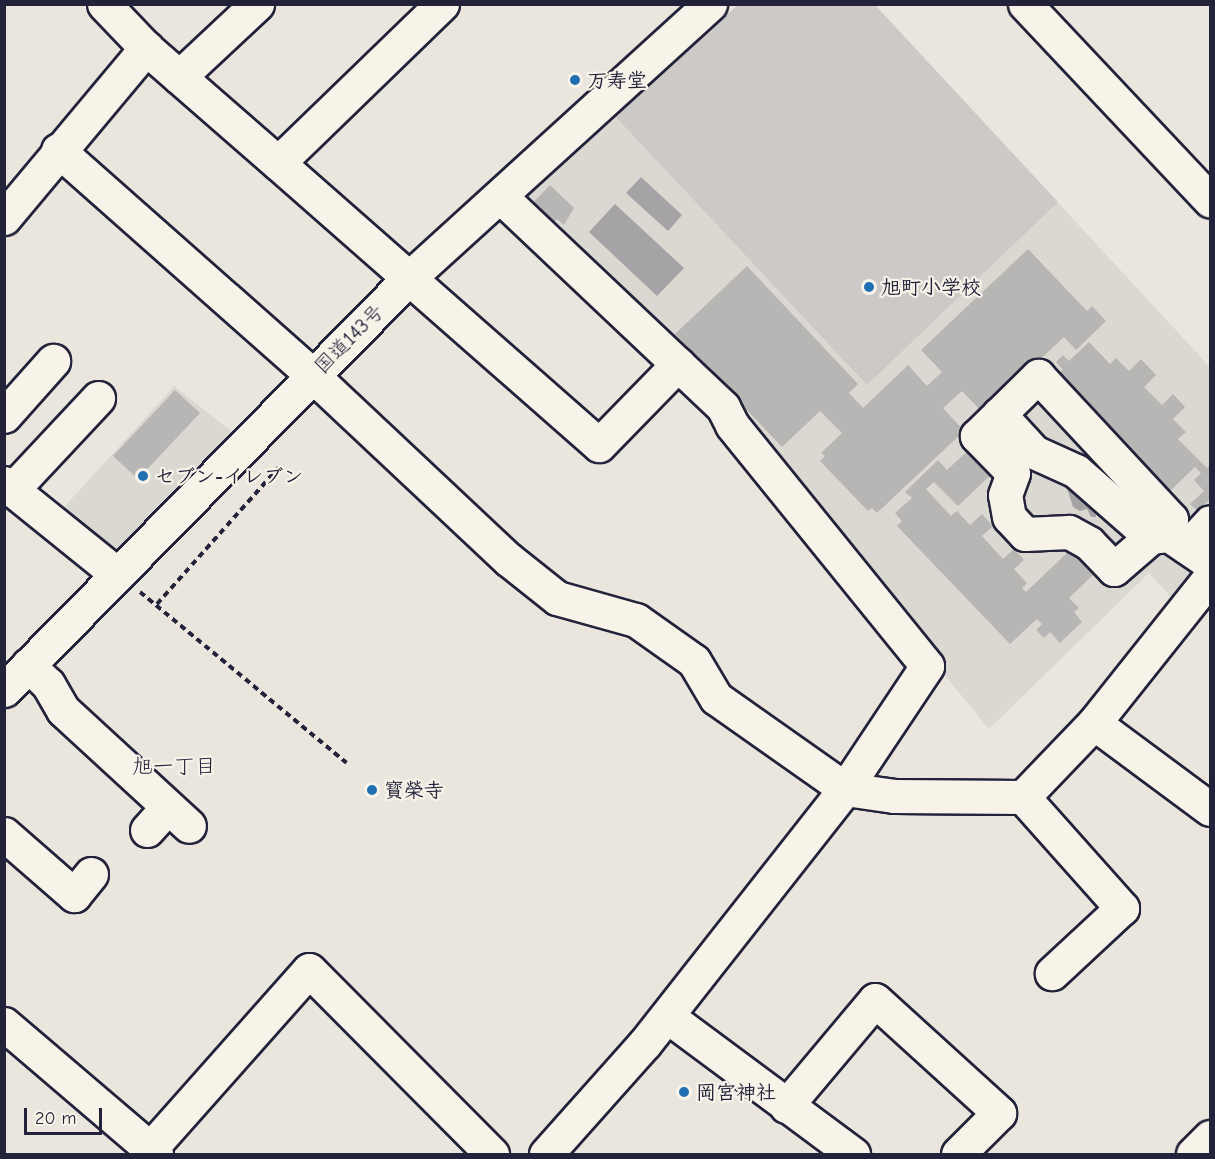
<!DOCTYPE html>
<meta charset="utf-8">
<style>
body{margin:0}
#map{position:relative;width:1215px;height:1159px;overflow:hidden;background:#eae6de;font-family:"Comic Neue","Klee One",sans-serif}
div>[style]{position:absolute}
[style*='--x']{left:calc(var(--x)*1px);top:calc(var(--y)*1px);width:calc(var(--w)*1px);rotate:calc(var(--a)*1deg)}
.built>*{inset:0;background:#dbd8d2}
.green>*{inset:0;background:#cdc9c6}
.water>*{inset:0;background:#a6a3a6}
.building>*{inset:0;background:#b8b6b5}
.path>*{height:4px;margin-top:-2px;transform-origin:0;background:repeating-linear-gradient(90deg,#22223b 0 6px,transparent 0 10.5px)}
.roads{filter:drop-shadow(2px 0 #22223b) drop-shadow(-2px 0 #22223b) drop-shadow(0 2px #22223b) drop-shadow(0 -2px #22223b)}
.minor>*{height:33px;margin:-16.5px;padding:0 16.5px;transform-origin:16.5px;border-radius:16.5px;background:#f7f3e8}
.highway>*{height:33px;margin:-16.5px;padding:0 16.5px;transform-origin:16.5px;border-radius:16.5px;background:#f7f3e8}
.dots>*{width:16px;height:16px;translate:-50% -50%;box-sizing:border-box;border:3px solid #f7f3e8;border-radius:50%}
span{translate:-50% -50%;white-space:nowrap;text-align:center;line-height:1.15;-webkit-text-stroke:4.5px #f7f3e8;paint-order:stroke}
.poi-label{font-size:20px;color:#22223b;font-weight:700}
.left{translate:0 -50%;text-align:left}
.street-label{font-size:20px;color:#22223b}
.neighbourhood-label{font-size:21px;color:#22223b}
.frame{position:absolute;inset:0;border:6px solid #22223b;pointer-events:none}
.scale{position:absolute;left:24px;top:1108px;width:78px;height:27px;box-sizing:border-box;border:3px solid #22223b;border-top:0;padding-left:8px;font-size:18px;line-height:21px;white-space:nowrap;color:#22223b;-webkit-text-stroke:4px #f7f3e8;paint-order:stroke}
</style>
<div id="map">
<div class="built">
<i style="clip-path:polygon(738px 5px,875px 5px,1210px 367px,1210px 550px,1173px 599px,1149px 573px,989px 729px,735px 420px,515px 207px)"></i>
<i style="clip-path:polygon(174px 386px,236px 435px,111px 559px,57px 515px)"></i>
</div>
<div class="green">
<i style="clip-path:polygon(738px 5px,875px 5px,1058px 202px,867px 385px,615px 116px)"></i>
</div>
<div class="water">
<i style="clip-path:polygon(641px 177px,682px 215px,668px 231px,626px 193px)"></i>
<i style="clip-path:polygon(615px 204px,684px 268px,657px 296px,589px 232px)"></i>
<i style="clip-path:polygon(1065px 482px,1096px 509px,1096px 517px,1091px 517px,1087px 509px,1080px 511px,1073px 507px)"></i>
</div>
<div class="building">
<i style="clip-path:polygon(550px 185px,574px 208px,564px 225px,557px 219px,549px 229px,527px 209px)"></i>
<i style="clip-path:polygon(1028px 249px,1087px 311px,1092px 306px,1106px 321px,1076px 350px,1064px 337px,983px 413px,962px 391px,943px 408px,964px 431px,877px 513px,872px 508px,868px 511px,820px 461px,825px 456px,821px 453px,842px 433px,820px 411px,782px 447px,675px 334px,747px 266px,858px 384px,849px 393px,863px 408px,908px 365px,927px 386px,942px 372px,921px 350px)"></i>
<i style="clip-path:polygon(1089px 342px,1110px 364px,1116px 358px,1129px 371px,1141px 359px,1156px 375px,1144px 387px,1162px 405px,1173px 394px,1185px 407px,1173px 419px,1186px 432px,1178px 439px,1207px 468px,1210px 465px,1210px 499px,1198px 511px,1190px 504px,1204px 491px,1194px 480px,1201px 473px,1195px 467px,1169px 492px,1056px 376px,1063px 370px,1056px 362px,1063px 355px,1069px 361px)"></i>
<i style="clip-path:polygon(175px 390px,200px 413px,138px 479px,113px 456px)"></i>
<i style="clip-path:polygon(974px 445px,997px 469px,958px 506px,934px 482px,926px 489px,951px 516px,957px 511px,970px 525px,982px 514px,993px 526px,982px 536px,1003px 559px,1014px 549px,1024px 560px,1014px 569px,1027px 583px,1022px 588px,1026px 592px,1070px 550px,1093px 575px,1069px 598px,1079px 608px,1074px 612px,1082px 622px,1060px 643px,1050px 632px,1044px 638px,1036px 630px,1042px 624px,1037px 619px,1010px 644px,897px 526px,902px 521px,895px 513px,912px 498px,905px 492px,938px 460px,947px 470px)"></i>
</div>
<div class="path">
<i style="--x:140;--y:592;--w:268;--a:39.6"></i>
<i style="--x:157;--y:604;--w:183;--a:-48.3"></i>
</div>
<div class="roads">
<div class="minor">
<i style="--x:104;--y:4;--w:61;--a:46.3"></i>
<i style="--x:146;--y:48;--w:175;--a:41.1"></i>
<i style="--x:442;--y:4;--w:228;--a:135.9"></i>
<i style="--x:278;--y:163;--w:427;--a:41.3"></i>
<i style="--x:599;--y:445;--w:113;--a:-45.7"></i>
<i style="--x:1025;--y:4;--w:270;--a:46.7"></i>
<i style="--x:179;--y:77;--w:107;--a:-43.1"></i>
<i style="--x:58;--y:150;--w:339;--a:41.5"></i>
<i style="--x:312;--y:375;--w:269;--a:43.2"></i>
<i style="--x:508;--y:559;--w:63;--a:38.5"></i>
<i style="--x:557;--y:598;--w:82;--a:15.6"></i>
<i style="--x:636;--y:620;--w:71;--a:35.3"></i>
<i style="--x:694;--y:661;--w:43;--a:59.3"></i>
<i style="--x:716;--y:698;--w:158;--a:35.2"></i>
<i style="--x:845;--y:789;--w:49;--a:8.1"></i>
<i style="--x:894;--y:796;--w:129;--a:0.4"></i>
<i style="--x:1023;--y:797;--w:103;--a:-46.2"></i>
<i style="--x:1094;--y:723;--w:186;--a:-51.5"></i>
<i style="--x:501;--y:197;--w:306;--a:43.4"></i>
<i style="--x:723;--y:407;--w:20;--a:63"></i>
<i style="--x:732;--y:425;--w:310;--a:51"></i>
<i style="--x:927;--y:666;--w:148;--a:123.7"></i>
<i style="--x:845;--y:789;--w:323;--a:128.2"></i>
<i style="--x:645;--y:1043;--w:149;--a:131.7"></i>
<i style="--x:4;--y:218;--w:222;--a:-50.1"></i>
<i style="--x:1038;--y:376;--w:195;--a:47.1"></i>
<i style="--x:1171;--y:519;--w:16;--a:97"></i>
<i style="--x:1169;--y:535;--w:18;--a:174"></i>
<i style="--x:1151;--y:537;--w:49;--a:139.1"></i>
<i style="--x:1114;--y:569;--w:36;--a:-134"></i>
<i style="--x:1089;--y:543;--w:23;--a:-151"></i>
<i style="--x:1069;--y:532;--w:44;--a:177.4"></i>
<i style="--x:1025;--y:534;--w:23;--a:-133"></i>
<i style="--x:1009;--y:517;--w:22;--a:-100"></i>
<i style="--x:1005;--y:495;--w:23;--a:-70"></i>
<i style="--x:1013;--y:473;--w:52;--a:-134.2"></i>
<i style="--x:977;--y:436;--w:86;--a:-44.5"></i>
<i style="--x:999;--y:414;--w:52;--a:47.4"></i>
<i style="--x:1034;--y:452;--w:46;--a:24.3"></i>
<i style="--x:1076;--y:471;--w:100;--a:41.3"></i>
<i style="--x:4;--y:416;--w:74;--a:-48.3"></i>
<i style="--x:4;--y:483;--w:146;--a:38.9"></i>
<i style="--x:12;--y:490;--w:126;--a:-46.9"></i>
<i style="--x:1169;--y:535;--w:50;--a:34.3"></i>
<i style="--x:1187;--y:547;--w:34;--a:-47"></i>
<i style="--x:28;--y:665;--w:28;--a:44"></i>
<i style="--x:48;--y:684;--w:30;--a:60"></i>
<i style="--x:63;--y:710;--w:171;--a:42.6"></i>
<i style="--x:1094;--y:723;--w:144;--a:36.6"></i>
<i style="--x:1023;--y:797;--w:149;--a:48.3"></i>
<i style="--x:1122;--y:908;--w:96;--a:137.1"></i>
<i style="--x:147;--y:830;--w:31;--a:-48"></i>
<i style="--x:4;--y:834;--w:93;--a:41.1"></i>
<i style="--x:74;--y:895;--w:27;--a:-51"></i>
<i style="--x:667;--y:1016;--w:232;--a:36.6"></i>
<i style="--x:4;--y:1024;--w:200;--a:40.5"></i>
<i style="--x:786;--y:1106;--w:138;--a:-50"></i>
<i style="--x:875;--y:1000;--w:168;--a:42.3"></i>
<i style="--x:999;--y:1113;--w:58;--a:135"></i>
<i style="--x:150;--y:1149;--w:239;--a:-48.4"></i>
<i style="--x:309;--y:970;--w:260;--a:45.2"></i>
<i style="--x:1193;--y:1154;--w:24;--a:-45"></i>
</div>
<div class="highway">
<i style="--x:4;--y:690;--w:578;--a:-45.49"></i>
<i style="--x:409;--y:278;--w:407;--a:-42.3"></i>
</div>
</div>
<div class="dots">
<i style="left:575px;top:80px;background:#1f6fb2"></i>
<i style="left:869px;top:287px;background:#1f6fb2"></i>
<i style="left:143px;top:476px;background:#1f6fb2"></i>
<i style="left:372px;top:790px;background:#1f6fb2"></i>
<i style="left:684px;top:1092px;background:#1f6fb2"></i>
</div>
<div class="poi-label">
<span class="left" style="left:587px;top:80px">万寿堂</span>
<span class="left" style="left:881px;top:287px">旭町小学校</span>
<span class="left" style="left:155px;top:476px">セブン-イレブン</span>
<span class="left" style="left:384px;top:790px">寳榮寺</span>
<span class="left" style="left:696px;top:1092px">岡宮神社</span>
</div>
<div class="street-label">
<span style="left:349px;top:339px;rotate:-45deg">国道143号</span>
</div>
<div class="neighbourhood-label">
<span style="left:174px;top:766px">旭一丁目</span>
</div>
<div class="frame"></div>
<div class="scale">20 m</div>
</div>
